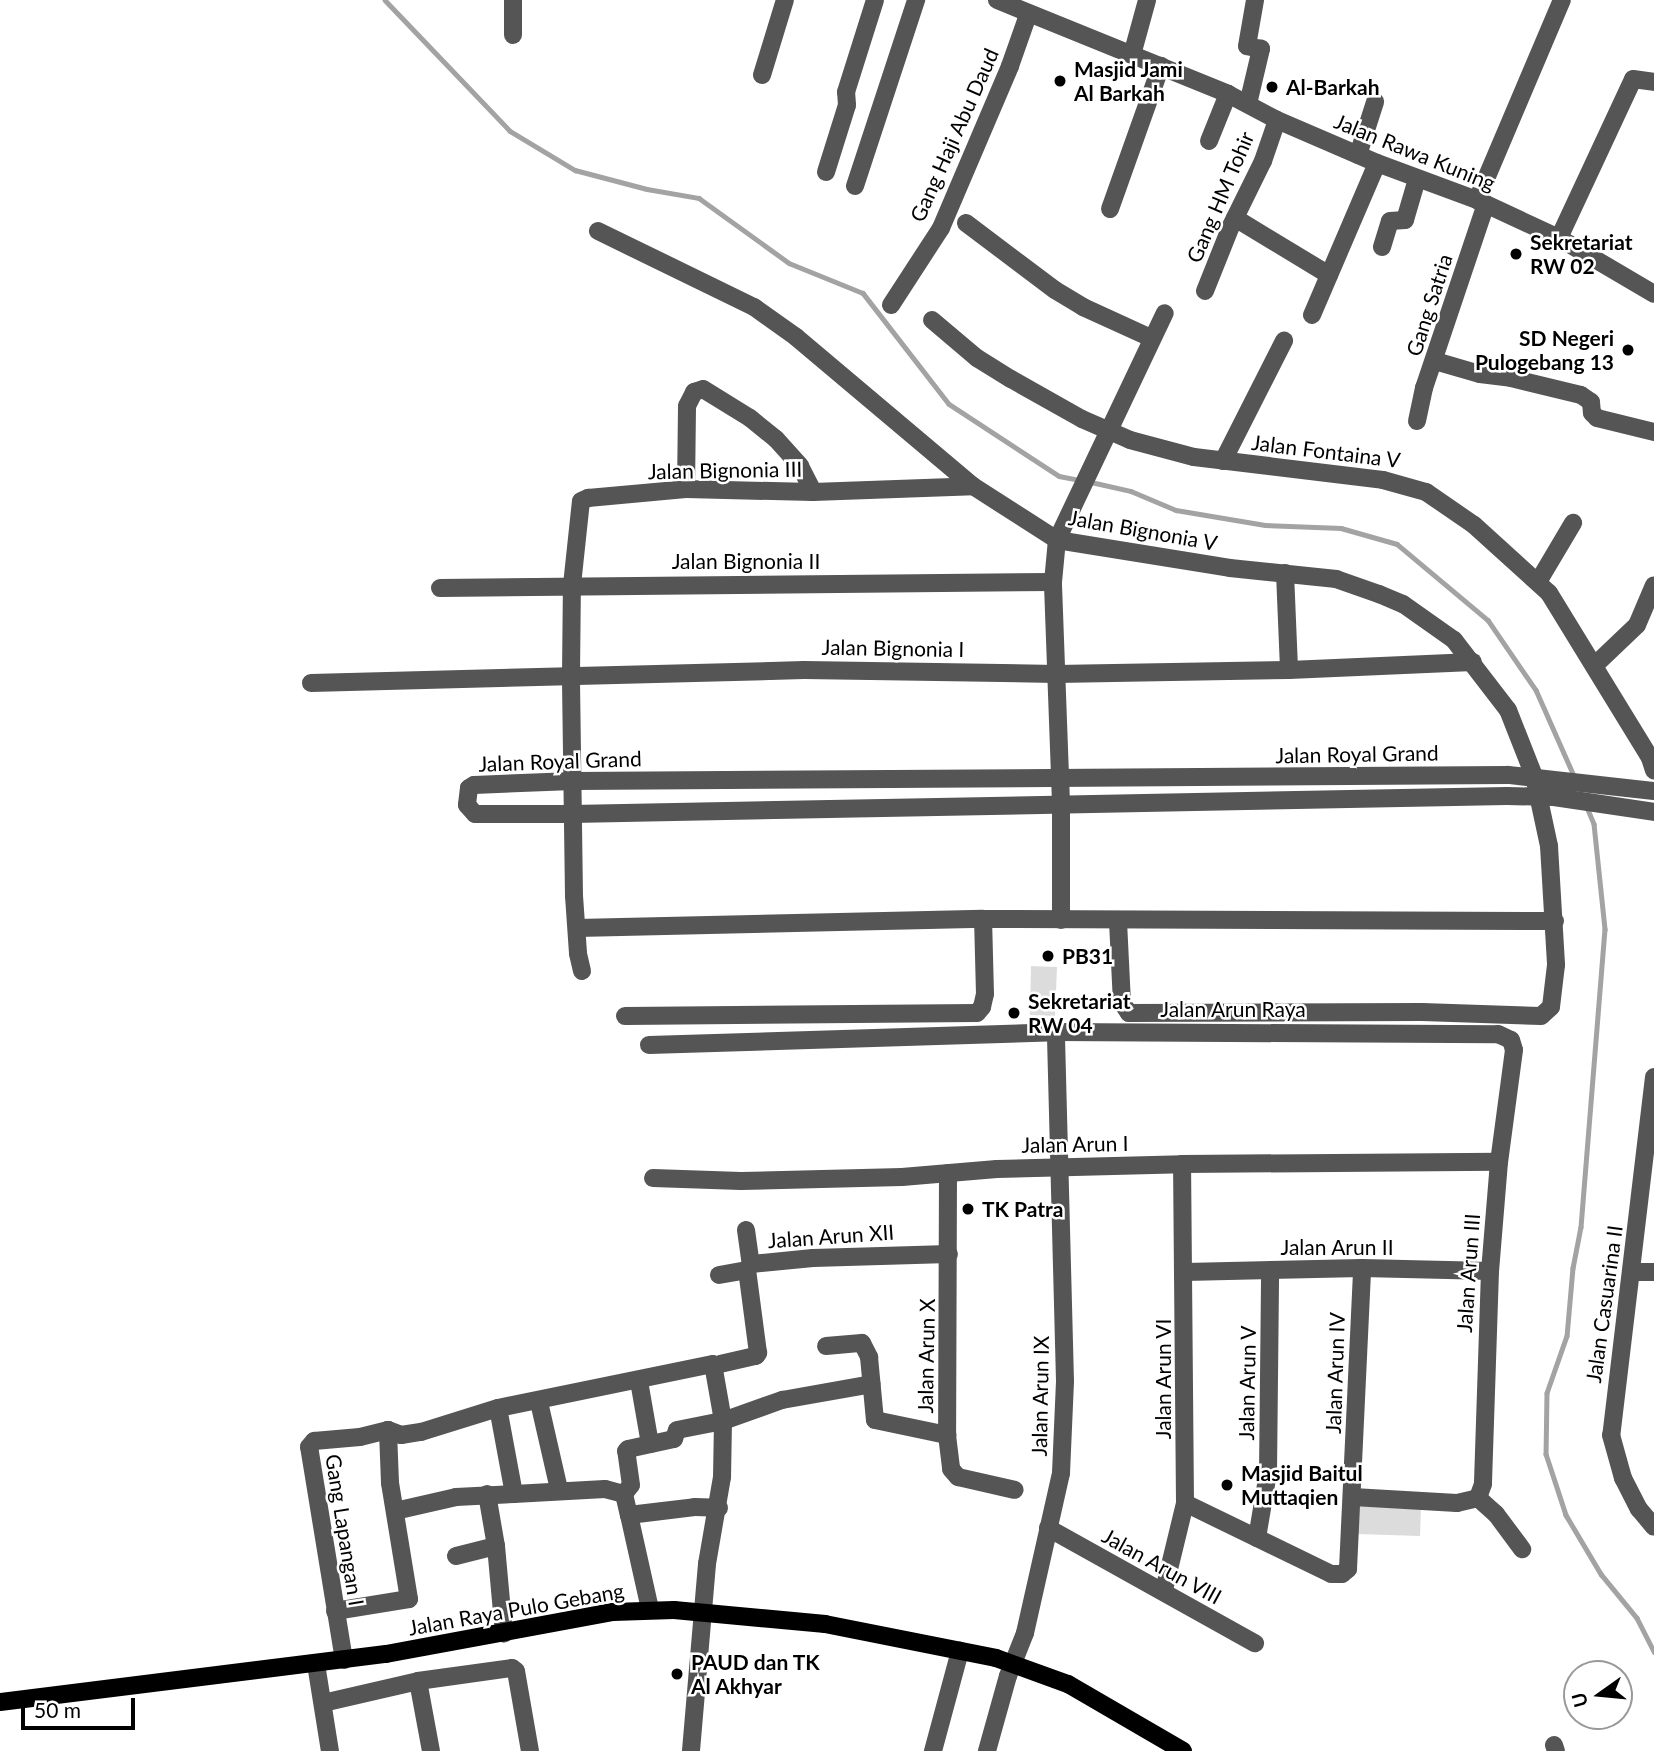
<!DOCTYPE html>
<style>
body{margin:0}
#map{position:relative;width:1654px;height:1751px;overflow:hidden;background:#fff;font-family:Lato,sans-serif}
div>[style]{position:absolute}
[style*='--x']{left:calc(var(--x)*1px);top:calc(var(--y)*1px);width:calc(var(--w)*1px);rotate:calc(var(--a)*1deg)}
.green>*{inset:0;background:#dcdcdc}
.stream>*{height:4.5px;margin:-2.25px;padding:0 2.25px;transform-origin:2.25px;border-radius:2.25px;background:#a3a3a3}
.minor>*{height:18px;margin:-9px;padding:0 9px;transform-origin:9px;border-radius:9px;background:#555}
.major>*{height:18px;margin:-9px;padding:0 9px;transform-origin:9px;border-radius:9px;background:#000}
.dots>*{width:19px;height:19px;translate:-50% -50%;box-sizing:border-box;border:4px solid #fff;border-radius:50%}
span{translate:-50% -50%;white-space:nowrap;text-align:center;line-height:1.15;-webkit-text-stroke:5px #fff;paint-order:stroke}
.poi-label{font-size:21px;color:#000;font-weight:700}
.left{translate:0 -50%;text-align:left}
.right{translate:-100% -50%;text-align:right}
.street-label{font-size:21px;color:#000}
.north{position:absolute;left:1563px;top:1660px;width:70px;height:70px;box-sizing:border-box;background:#fff;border:2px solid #999;border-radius:50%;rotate:255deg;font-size:19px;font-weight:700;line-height:28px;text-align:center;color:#000}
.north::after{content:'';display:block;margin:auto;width:24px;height:32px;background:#000;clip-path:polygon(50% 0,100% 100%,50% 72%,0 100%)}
.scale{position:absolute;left:21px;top:1698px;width:114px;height:32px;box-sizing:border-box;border:4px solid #000;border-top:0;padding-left:9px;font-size:21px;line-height:24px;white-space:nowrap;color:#000;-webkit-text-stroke:5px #fff;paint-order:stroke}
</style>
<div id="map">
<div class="green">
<i style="clip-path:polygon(1031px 966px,1057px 967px,1055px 1016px,1030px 1015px)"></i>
<i style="clip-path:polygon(1358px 1502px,1421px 1504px,1420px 1536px,1357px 1534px)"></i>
</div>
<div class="stream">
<i style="--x:385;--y:0;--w:181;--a:46.3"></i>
<i style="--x:510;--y:131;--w:76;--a:31"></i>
<i style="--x:575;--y:170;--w:74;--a:14.8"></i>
<i style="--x:647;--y:189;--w:53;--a:9.8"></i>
<i style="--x:699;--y:198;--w:111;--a:35.8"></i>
<i style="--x:789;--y:263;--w:80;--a:22.1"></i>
<i style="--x:863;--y:293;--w:140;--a:52.2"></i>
<i style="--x:949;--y:404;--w:131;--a:33.2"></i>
<i style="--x:1059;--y:476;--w:20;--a:11"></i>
<i style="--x:1091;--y:482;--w:41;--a:12.7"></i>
<i style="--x:1131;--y:491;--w:49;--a:22.9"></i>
<i style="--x:1176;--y:510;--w:90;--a:9.6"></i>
<i style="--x:1265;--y:525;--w:76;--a:2.3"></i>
<i style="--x:1341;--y:528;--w:58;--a:15.9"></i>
<i style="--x:1397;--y:544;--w:119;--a:39.9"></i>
<i style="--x:1488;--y:620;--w:85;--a:55.6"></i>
<i style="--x:1536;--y:690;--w:96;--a:66.1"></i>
<i style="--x:1586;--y:805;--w:21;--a:67"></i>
<i style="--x:1594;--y:824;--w:106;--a:84"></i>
<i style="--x:1605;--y:929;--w:299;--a:94.6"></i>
<i style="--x:1581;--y:1227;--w:42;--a:101"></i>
<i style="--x:1573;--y:1268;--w:68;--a:95"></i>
<i style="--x:1567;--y:1336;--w:60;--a:109.3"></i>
<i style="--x:1547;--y:1393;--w:61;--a:90.9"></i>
<i style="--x:1546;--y:1454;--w:64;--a:71.8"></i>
<i style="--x:1566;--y:1515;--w:69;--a:59.3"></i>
<i style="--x:1601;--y:1574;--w:57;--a:50.7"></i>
<i style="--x:1637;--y:1618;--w:38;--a:63"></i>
</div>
<div class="minor">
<i style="--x:997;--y:0;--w:249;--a:22.1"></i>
<i style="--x:1228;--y:94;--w:55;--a:28"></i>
<i style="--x:1277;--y:120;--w:109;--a:23.3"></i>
<i style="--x:1377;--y:163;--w:107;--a:20.3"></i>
<i style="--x:1477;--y:200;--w:90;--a:24.9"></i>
<i style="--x:1559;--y:238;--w:110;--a:30.5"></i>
<i style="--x:513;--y:35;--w:35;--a:-90"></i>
<i style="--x:1132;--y:55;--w:57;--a:-74.7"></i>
<i style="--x:762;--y:75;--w:78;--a:-73"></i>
<i style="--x:1248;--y:104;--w:57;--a:-76.7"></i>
<i style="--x:1261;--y:49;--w:14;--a:-168"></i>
<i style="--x:1247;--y:46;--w:47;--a:-80.1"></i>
<i style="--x:1209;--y:141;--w:51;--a:-68"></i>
<i style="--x:1358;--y:155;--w:56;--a:-72.2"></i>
<i style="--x:826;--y:172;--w:70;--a:-72.6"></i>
<i style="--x:847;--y:105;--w:13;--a:-94"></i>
<i style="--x:846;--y:92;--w:96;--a:-72.5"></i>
<i style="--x:855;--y:186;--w:196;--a:-71.8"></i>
<i style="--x:1477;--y:200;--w:217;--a:-67"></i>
<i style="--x:1110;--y:209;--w:152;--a:-70.4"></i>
<i style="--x:1235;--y:218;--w:110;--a:31.2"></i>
<i style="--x:966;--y:223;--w:111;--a:37"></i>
<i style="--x:1055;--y:290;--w:33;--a:31"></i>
<i style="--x:1083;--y:307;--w:75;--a:24.5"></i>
<i style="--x:598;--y:231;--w:174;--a:26"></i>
<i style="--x:754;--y:307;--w:52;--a:35.5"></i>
<i style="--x:796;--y:337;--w:231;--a:40.1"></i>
<i style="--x:973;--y:486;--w:100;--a:32.7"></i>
<i style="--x:1057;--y:540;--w:175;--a:9.2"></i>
<i style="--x:1230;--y:568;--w:107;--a:5.9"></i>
<i style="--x:1336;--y:579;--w:46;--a:19.2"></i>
<i style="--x:1379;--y:594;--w:26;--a:23"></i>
<i style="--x:1403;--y:604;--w:62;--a:35.2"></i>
<i style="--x:1454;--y:640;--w:88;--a:52.4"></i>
<i style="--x:1508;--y:710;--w:71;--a:68.5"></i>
<i style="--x:1534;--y:776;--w:72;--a:77.9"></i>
<i style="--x:1549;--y:846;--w:119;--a:86.6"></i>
<i style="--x:1556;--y:965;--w:42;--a:96.8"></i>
<i style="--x:1551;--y:1007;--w:13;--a:138"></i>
<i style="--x:1541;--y:1016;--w:119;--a:-178.1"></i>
<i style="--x:1422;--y:1012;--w:293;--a:179.8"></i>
<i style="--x:1129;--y:1013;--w:12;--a:-125"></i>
<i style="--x:1122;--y:1003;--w:81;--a:-92.8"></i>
<i style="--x:1559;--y:238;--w:175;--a:-65"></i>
<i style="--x:1633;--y:79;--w:21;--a:8"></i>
<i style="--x:1382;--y:247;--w:27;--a:-73"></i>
<i style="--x:1390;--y:221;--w:15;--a:-4"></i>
<i style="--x:1405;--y:220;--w:43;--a:-73.7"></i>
<i style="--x:1205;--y:291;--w:70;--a:-68.2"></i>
<i style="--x:1231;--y:226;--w:72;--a:-63.8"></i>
<i style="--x:1263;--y:161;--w:43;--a:-71.1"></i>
<i style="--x:891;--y:305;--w:92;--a:-57"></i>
<i style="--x:941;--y:228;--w:176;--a:-66.9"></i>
<i style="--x:1010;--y:66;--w:54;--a:-70.6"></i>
<i style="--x:1312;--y:315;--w:165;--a:-66.8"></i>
<i style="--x:932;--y:320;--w:59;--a:40.2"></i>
<i style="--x:977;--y:358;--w:40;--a:32"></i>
<i style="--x:1011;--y:379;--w:81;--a:29.4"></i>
<i style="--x:1082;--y:419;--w:52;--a:23.6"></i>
<i style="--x:1130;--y:440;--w:66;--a:14.9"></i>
<i style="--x:1194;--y:457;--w:190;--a:6.9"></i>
<i style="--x:1383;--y:480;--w:45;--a:15.6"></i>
<i style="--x:1426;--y:492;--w:58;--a:34.5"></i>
<i style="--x:1474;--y:525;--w:101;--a:42.2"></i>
<i style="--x:1549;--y:593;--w:193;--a:58.5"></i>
<i style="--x:1650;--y:758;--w:13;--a:72"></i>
<i style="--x:1435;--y:361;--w:47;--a:16.1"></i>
<i style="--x:1480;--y:374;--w:31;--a:7"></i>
<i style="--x:1511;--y:378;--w:72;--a:13.7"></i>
<i style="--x:1581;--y:395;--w:12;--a:35"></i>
<i style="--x:1591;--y:402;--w:11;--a:85"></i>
<i style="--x:1592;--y:413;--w:7;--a:45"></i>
<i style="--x:1597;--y:418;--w:59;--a:13.8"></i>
<i style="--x:1417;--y:421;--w:34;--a:-78"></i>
<i style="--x:1424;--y:388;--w:194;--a:-71.4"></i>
<i style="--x:1223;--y:461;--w:135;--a:-63.1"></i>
<i style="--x:686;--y:489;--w:83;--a:-89.3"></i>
<i style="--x:687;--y:406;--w:16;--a:-63"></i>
<i style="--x:694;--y:392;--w:9;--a:-18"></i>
<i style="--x:703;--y:389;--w:55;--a:31.7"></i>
<i style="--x:750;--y:418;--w:33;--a:39"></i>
<i style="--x:776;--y:439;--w:36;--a:48"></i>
<i style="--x:800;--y:466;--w:29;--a:63"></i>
<i style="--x:1285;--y:573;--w:97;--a:87.6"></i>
<i style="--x:1538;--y:582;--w:69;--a:-59.3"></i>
<i style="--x:440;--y:588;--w:613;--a:-0.56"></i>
<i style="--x:1594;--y:666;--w:59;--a:-43.6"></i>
<i style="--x:1637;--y:625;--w:43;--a:-67"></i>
<i style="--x:311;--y:683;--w:493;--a:-1.5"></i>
<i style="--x:804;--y:670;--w:252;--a:0.9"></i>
<i style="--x:1056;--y:674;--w:233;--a:-1"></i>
<i style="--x:1289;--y:670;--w:184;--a:-2.5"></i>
<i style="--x:1654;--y:791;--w:147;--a:-173.7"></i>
<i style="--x:1508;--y:775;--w:935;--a:179.63"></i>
<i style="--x:573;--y:781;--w:99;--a:177.7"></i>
<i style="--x:474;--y:785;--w:6;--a:149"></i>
<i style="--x:469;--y:788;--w:17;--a:97"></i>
<i style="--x:467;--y:805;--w:12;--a:48"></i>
<i style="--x:475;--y:814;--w:97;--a:0"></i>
<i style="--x:572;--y:814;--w:935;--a:-1.1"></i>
<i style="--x:1507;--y:796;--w:47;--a:1.2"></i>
<i style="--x:1554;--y:797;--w:101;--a:8.5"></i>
<i style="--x:1061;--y:920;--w:117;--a:-90"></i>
<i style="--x:1061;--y:803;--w:221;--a:-92.1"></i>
<i style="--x:1053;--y:582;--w:42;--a:-84.6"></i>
<i style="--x:1057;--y:540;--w:251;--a:-64.6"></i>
<i style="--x:577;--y:928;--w:406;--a:-1.3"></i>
<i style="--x:983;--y:919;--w:572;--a:0.2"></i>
<i style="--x:582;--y:971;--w:18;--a:-103"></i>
<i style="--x:578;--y:953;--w:57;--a:-94"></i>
<i style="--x:574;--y:896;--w:222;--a:-90.8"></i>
<i style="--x:571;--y:674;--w:89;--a:-89.4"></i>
<i style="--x:572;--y:585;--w:84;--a:-83.9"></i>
<i style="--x:581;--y:501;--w:8;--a:-23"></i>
<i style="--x:588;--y:498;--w:98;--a:-5.2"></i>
<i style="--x:686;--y:489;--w:127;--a:1.4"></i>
<i style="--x:813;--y:492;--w:160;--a:-2.1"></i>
<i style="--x:625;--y:1016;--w:352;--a:-0.5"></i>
<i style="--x:977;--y:1013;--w:8;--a:-50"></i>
<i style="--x:982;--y:1007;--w:13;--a:-77"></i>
<i style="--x:985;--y:994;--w:75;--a:-91.5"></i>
<i style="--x:649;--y:1045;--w:407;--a:-1.8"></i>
<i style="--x:1056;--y:1032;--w:442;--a:0.3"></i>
<i style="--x:1498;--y:1034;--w:14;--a:25"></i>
<i style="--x:1511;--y:1040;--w:10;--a:73"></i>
<i style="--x:1514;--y:1050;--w:113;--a:97.6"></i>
<i style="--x:1499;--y:1162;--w:109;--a:94.7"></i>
<i style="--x:1490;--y:1271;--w:213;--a:91.9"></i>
<i style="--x:1483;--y:1484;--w:15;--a:110"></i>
<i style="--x:1654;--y:1077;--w:361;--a:96.8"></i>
<i style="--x:1611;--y:1435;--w:45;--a:74.4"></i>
<i style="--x:1623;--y:1478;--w:35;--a:63"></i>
<i style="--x:1639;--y:1509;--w:23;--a:50"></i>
<i style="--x:948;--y:1173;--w:262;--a:90.2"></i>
<i style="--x:947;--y:1435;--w:34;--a:83"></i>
<i style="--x:951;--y:1469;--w:11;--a:49"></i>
<i style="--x:958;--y:1477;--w:58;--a:12.8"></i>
<i style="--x:653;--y:1178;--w:88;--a:2"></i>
<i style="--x:741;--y:1181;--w:161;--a:-1.4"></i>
<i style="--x:902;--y:1177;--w:95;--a:-4.8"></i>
<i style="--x:997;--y:1169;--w:185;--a:-1.5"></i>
<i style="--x:1182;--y:1164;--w:317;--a:-0.4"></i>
<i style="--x:746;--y:1230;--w:34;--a:82"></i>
<i style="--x:1185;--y:1272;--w:177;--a:-1.3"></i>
<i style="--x:1362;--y:1268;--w:128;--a:1.3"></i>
<i style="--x:1632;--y:1272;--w:22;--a:0"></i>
<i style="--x:719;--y:1275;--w:28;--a:-10"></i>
<i style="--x:747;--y:1270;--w:7;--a:-56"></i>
<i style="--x:751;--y:1264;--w:62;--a:-5.5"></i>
<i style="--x:813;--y:1258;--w:136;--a:-1.7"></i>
<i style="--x:826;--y:1346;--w:36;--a:-5"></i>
<i style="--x:862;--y:1343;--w:16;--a:63"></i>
<i style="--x:869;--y:1357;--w:63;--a:84.6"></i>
<i style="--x:875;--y:1420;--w:74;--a:11.8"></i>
<i style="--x:720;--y:1364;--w:37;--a:-13"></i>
<i style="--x:756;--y:1356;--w:4;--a:-56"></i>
<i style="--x:758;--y:1353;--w:84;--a:-97.5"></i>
<i style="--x:639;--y:1381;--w:64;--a:80.1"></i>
<i style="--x:539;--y:1402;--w:89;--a:77.1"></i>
<i style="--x:388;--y:1430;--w:14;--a:21"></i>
<i style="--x:401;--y:1435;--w:20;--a:-9"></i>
<i style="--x:421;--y:1432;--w:81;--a:-17.3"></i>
<i style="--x:498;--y:1408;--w:219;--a:-11.6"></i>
<i style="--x:713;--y:1364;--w:58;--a:80"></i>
<i style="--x:723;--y:1421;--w:56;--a:91"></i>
<i style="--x:722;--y:1477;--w:88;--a:99.8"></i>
<i style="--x:707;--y:1564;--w:188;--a:94.9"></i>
<i style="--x:487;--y:1494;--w:53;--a:80.2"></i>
<i style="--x:496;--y:1546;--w:88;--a:84.8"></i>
<i style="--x:514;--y:1494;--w:91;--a:-3.1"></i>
<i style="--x:605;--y:1489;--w:20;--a:15"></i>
<i style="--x:624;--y:1494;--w:11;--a:-52"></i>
<i style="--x:631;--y:1485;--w:34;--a:-98"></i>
<i style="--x:626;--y:1451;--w:3;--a:-45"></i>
<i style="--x:628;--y:1449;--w:47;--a:-12.3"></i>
<i style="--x:674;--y:1439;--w:9;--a:-72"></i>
<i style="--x:677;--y:1430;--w:47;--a:-11.1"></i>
<i style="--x:723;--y:1421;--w:63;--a:-19.6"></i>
<i style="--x:782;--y:1400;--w:91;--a:-10.1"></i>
<i style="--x:624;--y:1494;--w:22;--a:77"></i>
<i style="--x:629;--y:1515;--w:66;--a:-6.9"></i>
<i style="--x:695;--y:1507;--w:24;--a:2"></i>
<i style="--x:1353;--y:1497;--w:104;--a:3.3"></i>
<i style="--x:1457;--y:1503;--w:22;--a:-13"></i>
<i style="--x:1478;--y:1498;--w:24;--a:42"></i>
<i style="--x:1496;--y:1514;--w:44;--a:53.4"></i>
<i style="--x:1185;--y:1503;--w:162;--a:25.9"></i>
<i style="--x:1331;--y:1574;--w:11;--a:0"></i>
<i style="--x:1342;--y:1574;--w:8;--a:-40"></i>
<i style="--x:1348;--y:1569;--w:301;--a:-87.3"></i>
<i style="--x:395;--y:1511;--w:63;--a:-12.9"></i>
<i style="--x:456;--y:1497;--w:58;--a:-3"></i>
<i style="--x:514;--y:1494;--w:87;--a:-100.5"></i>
<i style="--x:629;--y:1515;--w:96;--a:77.4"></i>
<i style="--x:1048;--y:1528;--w:237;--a:29.1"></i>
<i style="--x:1257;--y:1538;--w:66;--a:-80.4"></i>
<i style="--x:1268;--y:1473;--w:203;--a:-89.4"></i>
<i style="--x:456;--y:1556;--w:41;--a:-14"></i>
<i style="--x:1164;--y:1590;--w:89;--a:-76.4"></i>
<i style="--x:1185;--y:1503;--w:339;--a:-90.5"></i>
<i style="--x:335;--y:1611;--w:75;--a:-9.2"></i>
<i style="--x:409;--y:1599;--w:118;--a:-99.3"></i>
<i style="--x:390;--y:1483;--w:53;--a:-92.2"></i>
<i style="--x:344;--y:1660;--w:216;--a:-99.3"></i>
<i style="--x:309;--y:1447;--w:8;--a:-50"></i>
<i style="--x:314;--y:1441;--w:46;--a:-5"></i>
<i style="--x:360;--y:1437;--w:29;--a:-14"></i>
<i style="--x:316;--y:1664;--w:88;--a:80.9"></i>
<i style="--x:418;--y:1681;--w:71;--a:79.5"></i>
<i style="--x:323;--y:1703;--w:98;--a:-13"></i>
<i style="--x:418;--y:1681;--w:95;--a:-7.9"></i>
<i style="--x:512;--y:1668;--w:5;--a:37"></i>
<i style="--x:516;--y:1671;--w:81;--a:80.1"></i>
<i style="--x:1554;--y:1745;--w:6;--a:72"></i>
<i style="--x:933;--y:1751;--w:104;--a:-74.9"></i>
<i style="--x:987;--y:1751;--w:78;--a:-74.4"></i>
<i style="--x:1008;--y:1676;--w:46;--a:-68.4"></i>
<i style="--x:1025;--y:1633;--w:164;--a:-77.3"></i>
<i style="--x:1061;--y:1473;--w:92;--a:-87.5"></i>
<i style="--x:1065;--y:1381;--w:349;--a:-91.5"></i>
</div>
<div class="major">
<i style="--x:0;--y:1702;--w:389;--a:-7.1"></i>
<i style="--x:386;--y:1654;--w:231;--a:-10.5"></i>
<i style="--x:613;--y:1612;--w:61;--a:-1.9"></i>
<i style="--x:674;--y:1610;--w:152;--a:5.3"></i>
<i style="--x:825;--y:1624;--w:174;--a:11.2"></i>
<i style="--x:996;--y:1658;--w:77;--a:19.9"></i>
<i style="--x:1068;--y:1684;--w:133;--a:30.2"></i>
</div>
<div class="dots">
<i style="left:1060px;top:81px;background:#000"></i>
<i style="left:1272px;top:87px;background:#000"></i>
<i style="left:1516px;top:254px;background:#000"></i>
<i style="left:1628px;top:350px;background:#000"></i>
<i style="left:1048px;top:956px;background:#000"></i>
<i style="left:1014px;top:1013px;background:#000"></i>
<i style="left:968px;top:1209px;background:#000"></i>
<i style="left:1227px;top:1485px;background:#000"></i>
<i style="left:677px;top:1674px;background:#000"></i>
</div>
<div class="poi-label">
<span class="left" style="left:1074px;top:81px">Masjid Jami<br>Al Barkah</span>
<span class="left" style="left:1286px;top:87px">Al-Barkah</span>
<span class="left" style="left:1530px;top:254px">Sekretariat<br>RW 02</span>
<span class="right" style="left:1614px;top:350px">SD Negeri<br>Pulogebang 13</span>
<span class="left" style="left:1062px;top:956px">PB31</span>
<span class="left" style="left:1028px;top:1013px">Sekretariat<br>RW 04</span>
<span class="left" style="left:982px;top:1209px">TK Patra</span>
<span class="left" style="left:1241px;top:1485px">Masjid Baitul<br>Muttaqien</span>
<span class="left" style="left:691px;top:1674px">PAUD dan TK<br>Al Akhyar</span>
</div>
<div class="street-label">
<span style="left:954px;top:135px;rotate:-66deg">Gang Haji Abu Daud</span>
<span style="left:1415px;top:152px;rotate:22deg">Jalan Rawa Kuning</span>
<span style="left:1220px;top:197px;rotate:-67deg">Gang HM Tohir</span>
<span style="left:1429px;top:305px;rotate:-72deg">Gang Satria</span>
<span style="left:1326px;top:451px;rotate:7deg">Jalan Fontaina V</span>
<span style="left:725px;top:470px;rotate:-1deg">Jalan Bignonia III</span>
<span style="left:1143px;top:530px;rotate:10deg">Jalan Bignonia V</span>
<span style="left:746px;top:561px">Jalan Bignonia II</span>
<span style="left:893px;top:648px;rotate:1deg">Jalan Bignonia I</span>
<span style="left:1357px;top:754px;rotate:-1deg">Jalan Royal Grand</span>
<span style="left:560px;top:761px;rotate:-2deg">Jalan Royal Grand</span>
<span style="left:1233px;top:1009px">Jalan Arun Raya</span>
<span style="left:1075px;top:1144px;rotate:-1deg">Jalan Arun I</span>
<span style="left:831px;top:1236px;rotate:-4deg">Jalan Arun XII</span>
<span style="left:1337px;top:1247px">Jalan Arun II</span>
<span style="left:1468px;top:1273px;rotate:-86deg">Jalan Arun III</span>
<span style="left:1604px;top:1304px;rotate:-82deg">Jalan Casuarina II</span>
<span style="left:926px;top:1356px;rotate:-89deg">Jalan Arun X</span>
<span style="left:1335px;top:1373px;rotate:-88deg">Jalan Arun IV</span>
<span style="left:1163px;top:1379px;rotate:-90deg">Jalan Arun VI</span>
<span style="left:1247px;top:1383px;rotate:-89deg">Jalan Arun V</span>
<span style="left:1040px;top:1396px;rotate:-89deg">Jalan Arun IX</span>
<span style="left:345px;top:1530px;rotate:81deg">Gang Lapangan I</span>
<span style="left:1162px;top:1566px;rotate:29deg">Jalan Arun VIII</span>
<span style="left:516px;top:1609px;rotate:-10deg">Jalan Raya Pulo Gebang</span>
</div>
<div class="north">U</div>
<div class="scale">50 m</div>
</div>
